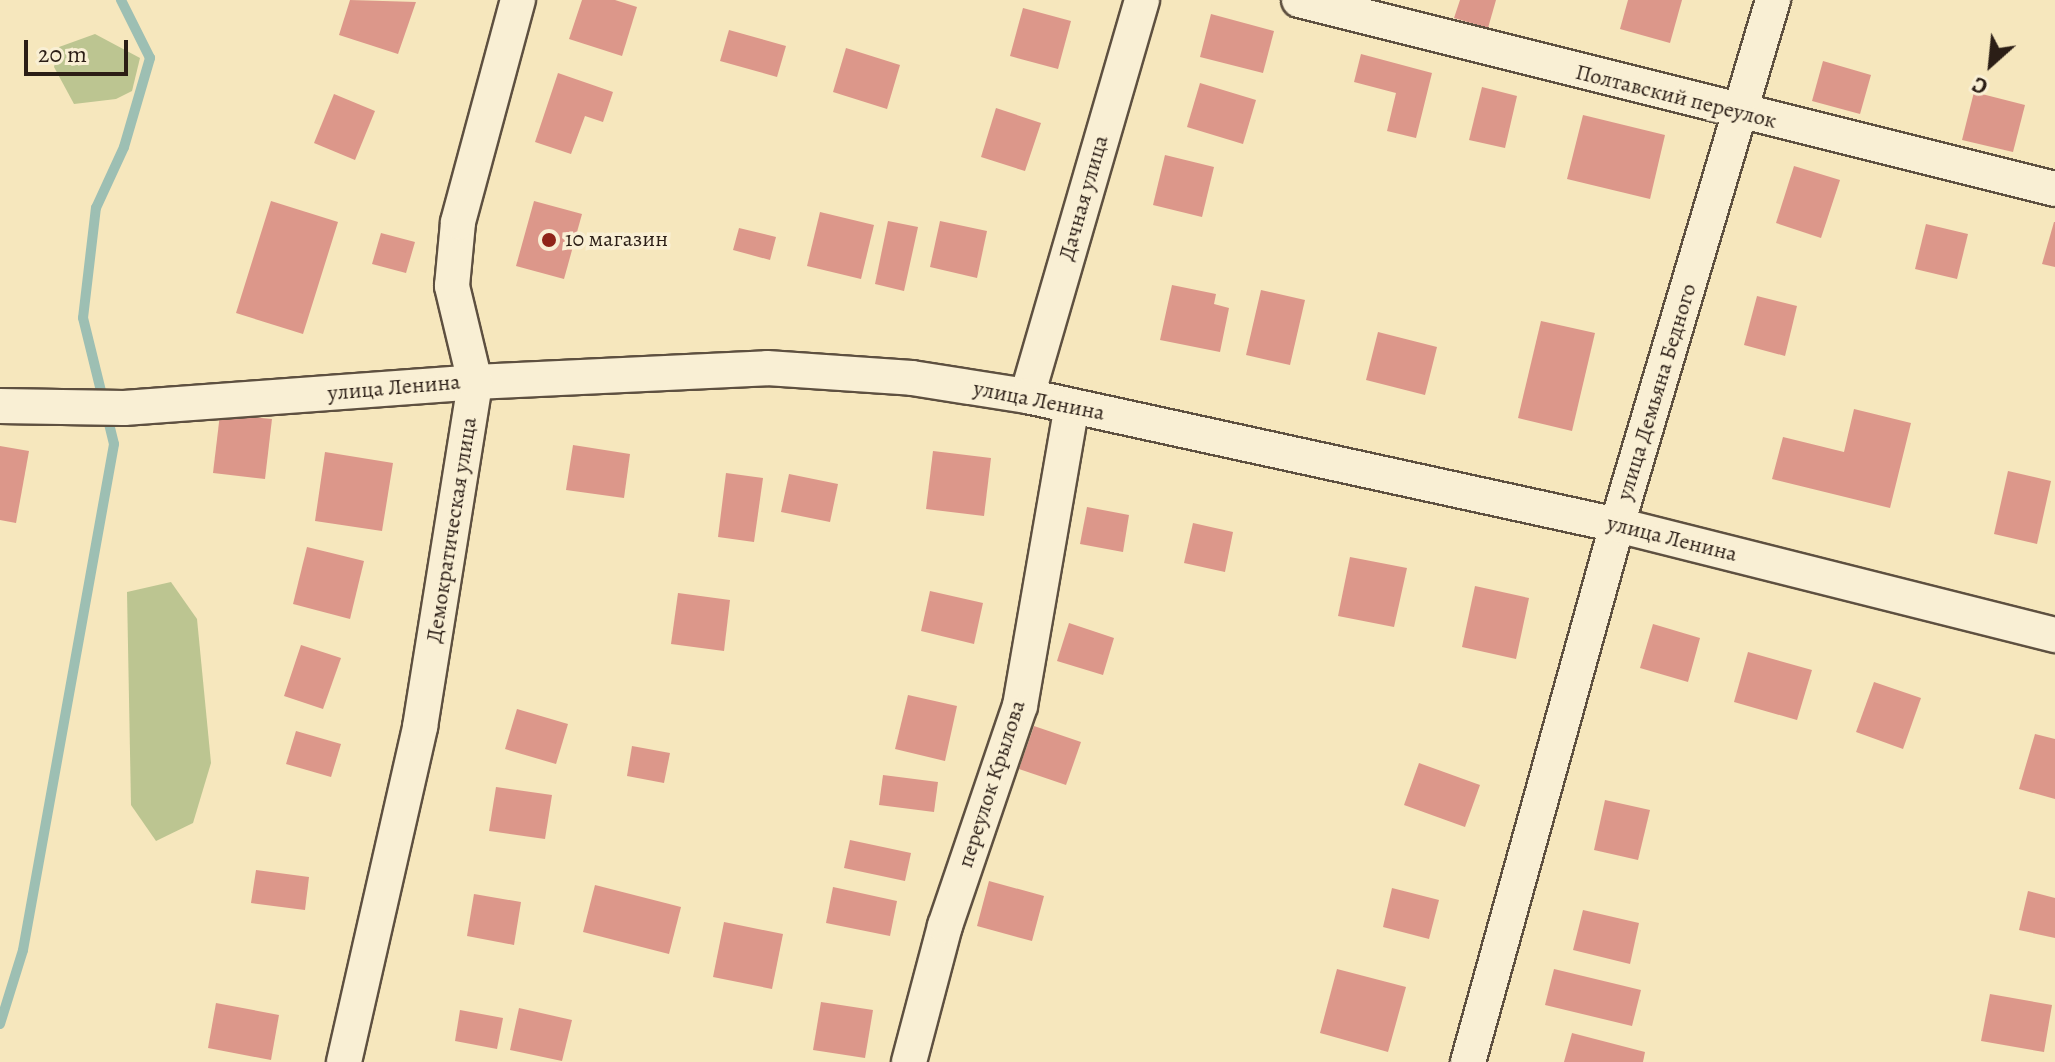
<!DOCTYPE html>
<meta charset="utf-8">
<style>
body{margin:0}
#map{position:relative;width:2055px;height:1062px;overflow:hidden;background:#f6e7bd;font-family:Alegreya,serif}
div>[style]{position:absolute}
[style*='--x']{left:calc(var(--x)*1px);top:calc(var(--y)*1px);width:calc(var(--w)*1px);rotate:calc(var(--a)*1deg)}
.green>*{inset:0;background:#bcc591}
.stream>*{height:10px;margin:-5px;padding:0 5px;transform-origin:5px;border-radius:5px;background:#9dbfb3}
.building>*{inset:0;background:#dc978a}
.roads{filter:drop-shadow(2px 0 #5e5040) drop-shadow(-2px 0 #5e5040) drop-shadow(0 2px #5e5040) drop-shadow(0 -2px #5e5040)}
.minor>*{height:34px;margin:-17px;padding:0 17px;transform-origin:17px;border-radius:17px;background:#f9efd4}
.dots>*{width:22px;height:22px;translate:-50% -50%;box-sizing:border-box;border:4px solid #f9efd4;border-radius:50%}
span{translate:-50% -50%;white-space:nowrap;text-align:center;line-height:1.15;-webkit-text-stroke:7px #f9efd4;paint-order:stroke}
.street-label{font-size:22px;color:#2b1e16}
.poi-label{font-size:22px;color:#2b1e16}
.left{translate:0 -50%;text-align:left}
.north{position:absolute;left:1951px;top:24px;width:80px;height:80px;-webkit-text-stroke:6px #f9efd4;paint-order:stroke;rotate:207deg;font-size:22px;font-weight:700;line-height:32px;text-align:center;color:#2b1e16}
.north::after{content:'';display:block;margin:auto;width:28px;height:36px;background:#2b1e16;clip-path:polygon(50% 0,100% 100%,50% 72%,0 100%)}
.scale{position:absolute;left:24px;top:40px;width:104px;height:36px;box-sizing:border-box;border:4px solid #2b1e16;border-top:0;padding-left:10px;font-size:24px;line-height:28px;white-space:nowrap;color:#2b1e16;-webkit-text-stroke:6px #f9efd4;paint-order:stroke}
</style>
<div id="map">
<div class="green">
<i style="clip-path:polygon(95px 34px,140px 58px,132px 91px,116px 99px,74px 104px,54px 67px,59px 47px)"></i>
<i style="clip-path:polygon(171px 582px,197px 619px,211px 763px,193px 823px,156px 841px,131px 805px,127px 592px)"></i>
</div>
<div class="stream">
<i style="--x:0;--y:1024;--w:77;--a:-72.7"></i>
<i style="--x:23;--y:950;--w:514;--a:-79.8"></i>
<i style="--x:114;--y:444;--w:130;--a:-103.8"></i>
<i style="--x:83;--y:318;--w:111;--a:-83.3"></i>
<i style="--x:96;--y:208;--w:67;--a:-65.3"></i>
<i style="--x:124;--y:147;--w:93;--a:-73.7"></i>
<i style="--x:150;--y:58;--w:65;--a:-116.6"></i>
</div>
<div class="building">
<i style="clip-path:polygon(350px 0,416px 2px,398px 54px,339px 35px)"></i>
<i style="clip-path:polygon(582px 0,615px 0,637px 7px,622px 56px,569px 39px)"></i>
<i style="clip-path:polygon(1460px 0,1496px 0,1488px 28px,1454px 18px)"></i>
<i style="clip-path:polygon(1628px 0,1682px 0,1670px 43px,1620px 29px)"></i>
<i style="clip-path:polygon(1023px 8px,1071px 21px,1058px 69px,1010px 56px)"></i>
<i style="clip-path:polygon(1211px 14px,1274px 31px,1263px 73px,1200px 57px)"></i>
<i style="clip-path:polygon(729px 30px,786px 46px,777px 77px,720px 61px)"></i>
<i style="clip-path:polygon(846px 48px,900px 65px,887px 109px,833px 92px)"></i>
<i style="clip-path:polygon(1361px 54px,1432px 73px,1416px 138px,1387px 131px,1396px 93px,1354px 82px)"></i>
<i style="clip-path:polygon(1823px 61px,1871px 75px,1860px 114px,1812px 101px)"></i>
<i style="clip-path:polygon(558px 73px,613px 92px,603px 122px,585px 116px,571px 154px,535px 142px)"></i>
<i style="clip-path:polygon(1200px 83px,1256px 100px,1243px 144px,1187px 127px)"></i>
<i style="clip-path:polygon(1482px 87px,1517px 96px,1505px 148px,1469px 140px)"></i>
<i style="clip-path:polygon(1974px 92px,2025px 105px,2013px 152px,1962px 140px)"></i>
<i style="clip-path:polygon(334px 94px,375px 111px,355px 160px,314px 143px)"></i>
<i style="clip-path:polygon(996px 108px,1041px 123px,1025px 171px,981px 157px)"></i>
<i style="clip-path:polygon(1583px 115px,1665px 135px,1650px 199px,1567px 179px)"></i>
<i style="clip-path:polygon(1165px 155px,1214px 167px,1202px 217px,1153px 205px)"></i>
<i style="clip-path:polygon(1794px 166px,1840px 180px,1821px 238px,1776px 223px)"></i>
<i style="clip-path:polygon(271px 201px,338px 222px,303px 334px,236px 313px)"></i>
<i style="clip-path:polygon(534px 201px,582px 214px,564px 279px,516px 266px)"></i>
<i style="clip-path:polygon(820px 212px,874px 225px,861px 279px,807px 266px)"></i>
<i style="clip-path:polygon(888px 221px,918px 227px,904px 291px,875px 284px)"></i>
<i style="clip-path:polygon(940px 221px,987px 231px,977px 278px,930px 267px)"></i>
<i style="clip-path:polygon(2054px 222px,2055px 222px,2055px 267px,2042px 264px)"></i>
<i style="clip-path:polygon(1926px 224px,1968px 234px,1957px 279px,1915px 269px)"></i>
<i style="clip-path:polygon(739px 228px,776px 237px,770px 260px,733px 250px)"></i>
<i style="clip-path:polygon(381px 233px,415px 242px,406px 273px,372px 264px)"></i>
<i style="clip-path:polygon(1172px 285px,1216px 294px,1214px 304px,1229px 308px,1220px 352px,1160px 340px)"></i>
<i style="clip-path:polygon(1261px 290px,1305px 300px,1290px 365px,1246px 355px)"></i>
<i style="clip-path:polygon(1757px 296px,1797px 306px,1785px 356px,1744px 345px)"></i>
<i style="clip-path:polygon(1541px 321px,1595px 333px,1572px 431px,1518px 418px)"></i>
<i style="clip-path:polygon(1378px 332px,1437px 347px,1425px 395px,1366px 380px)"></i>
<i style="clip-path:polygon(1854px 409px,1911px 423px,1890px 508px,1772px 479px,1783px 437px,1844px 452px)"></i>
<i style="clip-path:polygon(220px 414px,272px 419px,265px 479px,213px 473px)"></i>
<i style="clip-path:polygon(573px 445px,630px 454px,624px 498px,566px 490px)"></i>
<i style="clip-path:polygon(0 446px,29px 451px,16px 523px,0 520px)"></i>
<i style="clip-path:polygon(933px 451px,991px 458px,984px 516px,926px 509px)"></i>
<i style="clip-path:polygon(325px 452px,393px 463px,382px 531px,315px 521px)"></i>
<i style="clip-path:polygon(2008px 471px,2051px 481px,2037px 544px,1994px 534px)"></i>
<i style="clip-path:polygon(726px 473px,763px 478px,754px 542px,718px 537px)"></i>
<i style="clip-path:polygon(789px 474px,838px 484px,830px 522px,781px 512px)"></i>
<i style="clip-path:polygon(1087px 507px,1129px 515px,1123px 552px,1080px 544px)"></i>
<i style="clip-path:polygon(1193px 523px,1233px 532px,1225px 572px,1184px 563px)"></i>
<i style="clip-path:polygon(307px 547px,364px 561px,350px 619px,293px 604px)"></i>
<i style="clip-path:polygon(1350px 557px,1407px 568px,1394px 627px,1338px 616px)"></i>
<i style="clip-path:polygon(1475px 586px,1529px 598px,1516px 659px,1462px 647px)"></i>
<i style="clip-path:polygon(930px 591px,983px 603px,974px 644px,921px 631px)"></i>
<i style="clip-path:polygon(678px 593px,730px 600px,724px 651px,671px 644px)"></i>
<i style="clip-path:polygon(1069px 623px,1114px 638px,1103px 675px,1057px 661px)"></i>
<i style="clip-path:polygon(1653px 624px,1700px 638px,1688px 682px,1640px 668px)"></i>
<i style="clip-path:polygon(301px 645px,341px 658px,323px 709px,284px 696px)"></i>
<i style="clip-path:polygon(1748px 652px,1812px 670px,1797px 720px,1734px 702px)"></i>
<i style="clip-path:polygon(1874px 682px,1921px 698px,1903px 749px,1856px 732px)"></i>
<i style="clip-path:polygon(908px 695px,957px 706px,945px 761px,895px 749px)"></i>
<i style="clip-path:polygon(517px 709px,568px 724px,556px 764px,505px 749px)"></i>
<i style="clip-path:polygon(1034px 726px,1081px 742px,1066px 785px,1019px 769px)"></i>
<i style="clip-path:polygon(296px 731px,341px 744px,331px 777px,286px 764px)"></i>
<i style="clip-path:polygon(2035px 734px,2055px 739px,2055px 799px,2019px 789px)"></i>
<i style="clip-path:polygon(632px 746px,670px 753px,664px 783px,627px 776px)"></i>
<i style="clip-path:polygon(1419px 763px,1480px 785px,1465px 827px,1404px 805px)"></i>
<i style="clip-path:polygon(883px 775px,938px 782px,934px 812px,879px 805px)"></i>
<i style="clip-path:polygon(496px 787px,552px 795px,545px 839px,489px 831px)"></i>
<i style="clip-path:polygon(1605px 800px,1650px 810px,1638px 860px,1594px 850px)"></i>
<i style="clip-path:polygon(850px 840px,911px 853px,905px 881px,844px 868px)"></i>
<i style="clip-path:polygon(256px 870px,309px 877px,305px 910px,251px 903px)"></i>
<i style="clip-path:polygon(989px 881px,1044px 896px,1032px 941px,977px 926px)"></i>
<i style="clip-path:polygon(595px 885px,681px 907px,669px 954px,583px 932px)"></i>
<i style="clip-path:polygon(833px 887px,897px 901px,890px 936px,826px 923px)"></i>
<i style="clip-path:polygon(1392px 888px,1439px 900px,1429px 939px,1383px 927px)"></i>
<i style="clip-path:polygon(2028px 891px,2055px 898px,2055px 938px,2019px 930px)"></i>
<i style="clip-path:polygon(474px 894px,521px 902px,514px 945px,467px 936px)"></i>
<i style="clip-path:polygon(1583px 910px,1639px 923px,1630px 964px,1573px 950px)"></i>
<i style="clip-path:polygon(724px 922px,783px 934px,772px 989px,713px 977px)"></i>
<i style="clip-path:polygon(1337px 969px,1406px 987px,1388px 1052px,1320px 1033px)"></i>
<i style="clip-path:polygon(1554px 969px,1641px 990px,1632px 1026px,1545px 1005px)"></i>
<i style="clip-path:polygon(1990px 994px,2052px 1005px,2044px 1052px,1981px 1041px)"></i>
<i style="clip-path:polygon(821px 1002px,873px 1010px,865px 1058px,813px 1050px)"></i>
<i style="clip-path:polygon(216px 1003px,279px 1015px,271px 1060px,208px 1048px)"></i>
<i style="clip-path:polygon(519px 1008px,572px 1020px,562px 1061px,510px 1050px)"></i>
<i style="clip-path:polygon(460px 1010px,503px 1018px,497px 1049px,455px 1041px)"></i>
<i style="clip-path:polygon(1572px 1033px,1645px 1052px,1643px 1062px,1564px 1062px)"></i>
</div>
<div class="roads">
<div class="minor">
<i style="--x:1299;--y:0;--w:779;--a:14.04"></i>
<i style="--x:1027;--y:396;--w:412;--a:-73.8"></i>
<i style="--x:0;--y:406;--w:124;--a:0.9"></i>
<i style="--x:124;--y:408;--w:352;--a:-4.2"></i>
<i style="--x:475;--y:382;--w:292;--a:-2.7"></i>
<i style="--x:767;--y:368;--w:145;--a:3.9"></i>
<i style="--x:912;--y:378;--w:116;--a:8.9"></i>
<i style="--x:1027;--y:396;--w:604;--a:12.33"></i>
<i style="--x:1617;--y:525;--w:452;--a:14.1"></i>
<i style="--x:344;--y:1062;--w:344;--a:-77.2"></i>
<i style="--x:420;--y:727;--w:349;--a:-80.9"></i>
<i style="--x:475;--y:382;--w:99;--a:-103.5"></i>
<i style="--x:452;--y:286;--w:64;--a:-84.6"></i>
<i style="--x:458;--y:222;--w:230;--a:-74.9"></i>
<i style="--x:909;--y:1062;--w:141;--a:-75.2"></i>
<i style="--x:945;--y:926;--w:232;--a:-71.2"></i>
<i style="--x:1020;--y:706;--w:304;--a:-80.2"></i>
<i style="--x:1468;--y:1062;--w:557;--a:-74.49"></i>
<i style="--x:1617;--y:525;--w:548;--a:-73.45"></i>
</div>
</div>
<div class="dots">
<i style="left:549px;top:240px;background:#8f2418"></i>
</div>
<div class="street-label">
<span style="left:1676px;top:97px;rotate:14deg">Полтавский переулок</span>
<span style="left:1084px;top:198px;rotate:-74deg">Дачная улица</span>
<span style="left:394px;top:388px;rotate:-5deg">улица Ленина</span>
<span style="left:1657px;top:392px;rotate:-73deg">улица Демьяна Бедного</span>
<span style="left:1039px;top:401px;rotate:11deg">улица Ленина</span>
<span style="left:452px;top:530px;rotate:-81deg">Демократическая улица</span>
<span style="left:1672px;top:539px;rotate:14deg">улица Ленина</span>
<span style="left:992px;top:784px;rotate:-72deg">переулок Крылова</span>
</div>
<div class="poi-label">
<span class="left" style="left:565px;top:240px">10 магазин</span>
</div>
<div class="north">С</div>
<div class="scale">20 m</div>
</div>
